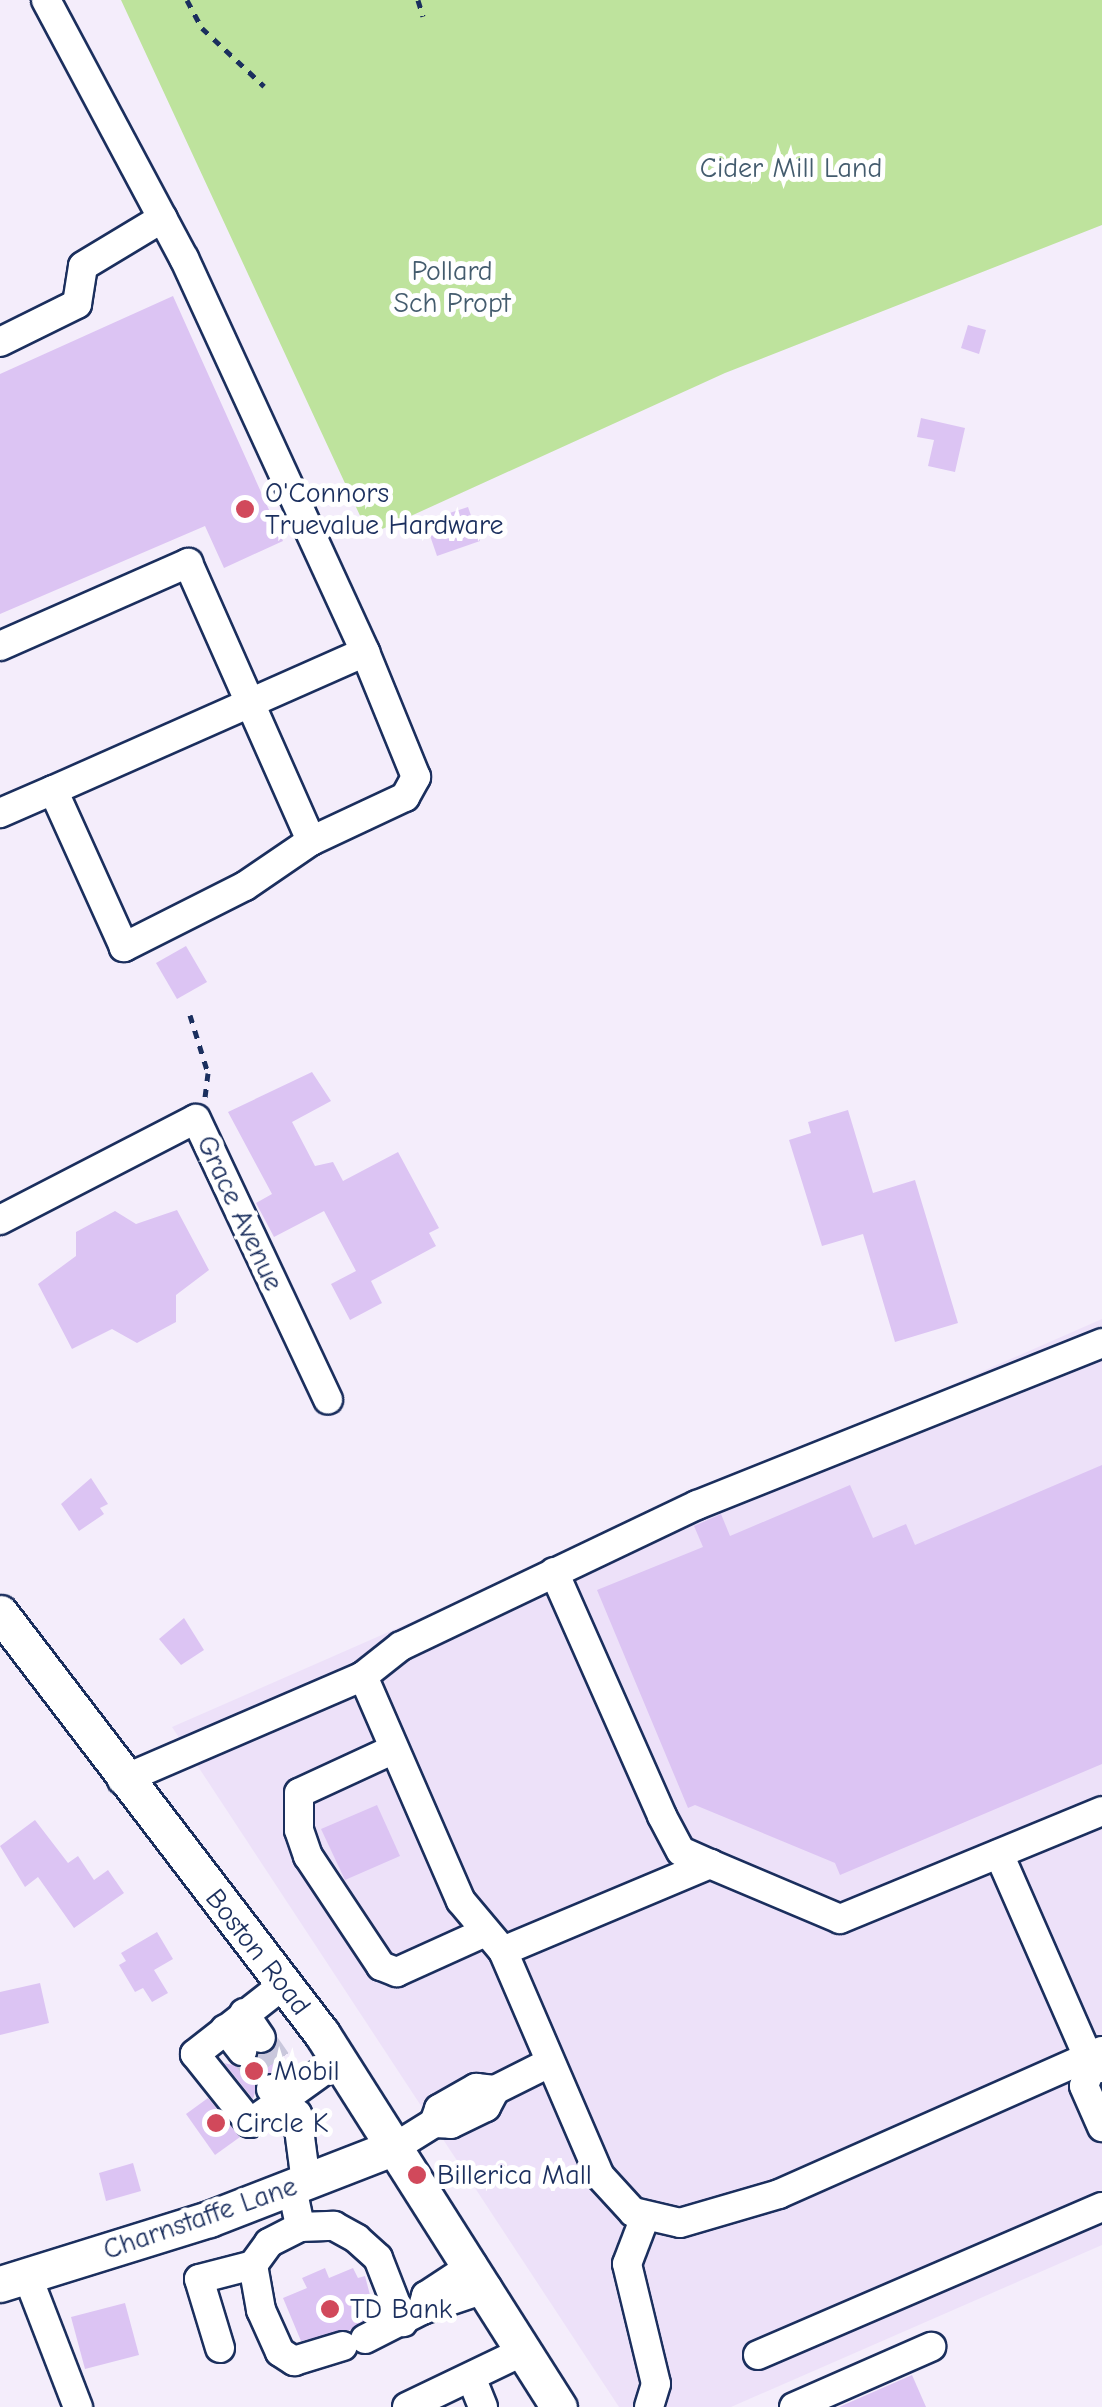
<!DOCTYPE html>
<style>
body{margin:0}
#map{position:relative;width:1102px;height:2407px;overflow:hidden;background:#f4edfb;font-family:"Comic Neue",sans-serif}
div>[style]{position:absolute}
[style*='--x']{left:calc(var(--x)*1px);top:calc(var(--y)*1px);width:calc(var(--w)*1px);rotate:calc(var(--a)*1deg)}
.built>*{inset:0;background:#ede1f9}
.green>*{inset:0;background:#bee39d}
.building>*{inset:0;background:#dcc4f3}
.minor-tunnel>*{height:28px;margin-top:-14px;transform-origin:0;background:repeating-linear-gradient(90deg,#c9c7dc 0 28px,transparent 0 42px)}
.path>*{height:5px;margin-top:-2.5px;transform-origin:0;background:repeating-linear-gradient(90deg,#1b2f5e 0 8px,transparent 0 16px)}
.roads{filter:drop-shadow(2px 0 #1b2f5e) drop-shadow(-2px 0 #1b2f5e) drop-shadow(0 2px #1b2f5e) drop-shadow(0 -2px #1b2f5e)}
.minor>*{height:28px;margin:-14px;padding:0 14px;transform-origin:14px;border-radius:14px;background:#fff}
.major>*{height:35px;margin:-17.5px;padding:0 17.5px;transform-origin:17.5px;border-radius:17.5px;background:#fff}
.dots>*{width:28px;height:28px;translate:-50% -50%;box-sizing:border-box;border:5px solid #fff;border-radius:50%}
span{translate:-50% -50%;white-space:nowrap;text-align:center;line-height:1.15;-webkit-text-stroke:10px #fff;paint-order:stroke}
.park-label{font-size:28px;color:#445c6e}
.poi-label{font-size:28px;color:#1b2f5e}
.left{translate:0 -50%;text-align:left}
.street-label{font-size:28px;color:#1b2f5e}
</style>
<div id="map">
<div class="built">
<i style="clip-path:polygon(1102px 1319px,1102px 2245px,731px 2407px,619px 2407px,172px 1727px)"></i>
</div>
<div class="green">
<i style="clip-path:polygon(121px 0,1102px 0,1102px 225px,725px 373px,369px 535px)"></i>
</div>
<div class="building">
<i style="clip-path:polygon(173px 296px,283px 541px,224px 568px,205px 526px,0 614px,0 374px)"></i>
<i style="clip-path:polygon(968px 325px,986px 330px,979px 354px,961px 348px)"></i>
<i style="clip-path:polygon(921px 418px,965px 428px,955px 472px,928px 466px,934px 440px,917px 437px)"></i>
<i style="clip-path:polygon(468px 507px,480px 541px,437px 556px,425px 521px)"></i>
<i style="clip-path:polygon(186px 946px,207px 982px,177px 999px,156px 963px)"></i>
<i style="clip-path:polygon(312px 1072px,331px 1101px,292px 1122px,315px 1166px,333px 1162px,343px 1181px,398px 1152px,439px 1228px,429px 1233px,436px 1246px,371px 1281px,382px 1303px,350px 1320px,331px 1284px,356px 1271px,324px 1211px,274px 1237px,256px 1203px,272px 1194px,228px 1112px)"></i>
<i style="clip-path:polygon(848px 1110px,873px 1193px,915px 1180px,958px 1323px,895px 1342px,863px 1234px,822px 1246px,789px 1140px,811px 1133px,808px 1122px)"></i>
<i style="clip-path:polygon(177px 1210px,209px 1270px,176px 1295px,176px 1322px,137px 1343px,112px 1329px,72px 1349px,38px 1284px,76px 1256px,76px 1232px,115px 1211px,136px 1224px)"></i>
<i style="clip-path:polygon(1102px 1465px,1102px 1764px,840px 1875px,835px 1863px,695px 1805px,688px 1808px,597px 1590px,703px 1547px,694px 1526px,721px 1514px,730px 1536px,850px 1485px,873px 1538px,906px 1524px,915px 1545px)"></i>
<i style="clip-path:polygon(91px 1478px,108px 1504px,100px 1508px,104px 1514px,79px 1531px,61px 1504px)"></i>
<i style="clip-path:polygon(184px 1618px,204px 1650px,181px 1665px,159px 1639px)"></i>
<i style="clip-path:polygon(377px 1805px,400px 1856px,345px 1880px,321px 1829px)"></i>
<i style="clip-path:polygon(35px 1820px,68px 1863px,78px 1856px,94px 1880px,108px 1870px,124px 1893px,74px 1928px,38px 1877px,25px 1887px,0 1846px)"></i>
<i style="clip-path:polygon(157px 1932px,173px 1959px,154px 1970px,168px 1993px,152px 2002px,143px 1988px,135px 1992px,119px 1965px,126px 1961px,121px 1953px)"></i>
<i style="clip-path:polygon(40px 1983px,49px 2023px,0 2035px,0 1992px)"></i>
<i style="clip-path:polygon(275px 2048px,292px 2072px,260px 2075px,253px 2099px,224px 2063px,245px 2068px)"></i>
<i style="clip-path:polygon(208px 2098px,240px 2137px,215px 2155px,186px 2114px)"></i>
<i style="clip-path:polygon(133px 2163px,141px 2191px,106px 2201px,99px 2173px)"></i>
<i style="clip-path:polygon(325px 2268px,329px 2278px,353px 2268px,358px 2278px,365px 2276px,375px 2314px,350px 2330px,301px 2341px,283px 2298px,307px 2288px,302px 2278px)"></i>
<i style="clip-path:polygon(125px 2303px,139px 2355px,85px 2369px,71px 2317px)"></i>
<i style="clip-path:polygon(912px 2375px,926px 2407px,839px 2407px)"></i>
</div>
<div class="minor-tunnel">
<i style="--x:261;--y:2038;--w:47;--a:55.3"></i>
<i style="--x:242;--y:2051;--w:48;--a:52.7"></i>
</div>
<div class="path">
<i style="--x:187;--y:0;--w:32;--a:62"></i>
<i style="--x:202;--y:28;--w:85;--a:43.1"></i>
<i style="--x:418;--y:0;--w:17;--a:73"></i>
<i style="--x:190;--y:1015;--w:61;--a:72.8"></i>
<i style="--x:208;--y:1073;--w:25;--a:97"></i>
</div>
<div class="roads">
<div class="minor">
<i style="--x:46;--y:0;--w:293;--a:61.9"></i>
<i style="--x:184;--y:258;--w:434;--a:65.3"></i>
<i style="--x:365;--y:652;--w:341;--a:156.1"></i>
<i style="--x:0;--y:342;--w:86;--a:-26.3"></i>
<i style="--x:77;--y:304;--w:38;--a:-81"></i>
<i style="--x:83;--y:266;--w:93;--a:-31"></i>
<i style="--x:0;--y:646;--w:206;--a:-23.8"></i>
<i style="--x:188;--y:563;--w:304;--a:66.1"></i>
<i style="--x:311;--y:841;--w:80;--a:145.7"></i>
<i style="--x:245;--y:886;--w:136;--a:153.2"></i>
<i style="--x:124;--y:947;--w:172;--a:-114.3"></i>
<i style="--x:53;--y:790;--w:58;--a:156.5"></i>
<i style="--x:311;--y:841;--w:104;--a:-25.1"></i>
<i style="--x:405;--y:797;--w:23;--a:-61"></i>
<i style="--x:416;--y:777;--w:135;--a:-112.2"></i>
<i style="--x:0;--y:1220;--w:220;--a:-27.3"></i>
<i style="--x:196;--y:1119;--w:310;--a:64.8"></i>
<i style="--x:554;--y:1572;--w:267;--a:66.1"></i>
<i style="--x:662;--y:1816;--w:40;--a:62"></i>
<i style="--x:681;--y:1851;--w:32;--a:24"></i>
<i style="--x:363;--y:1676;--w:245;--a:66.5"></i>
<i style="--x:461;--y:1901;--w:65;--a:50"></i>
<i style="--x:503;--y:1951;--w:245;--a:66.7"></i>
<i style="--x:600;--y:2176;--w:49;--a:47.5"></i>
<i style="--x:633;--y:2212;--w:48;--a:13.2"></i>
<i style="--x:680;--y:2223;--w:103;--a:-16.3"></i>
<i style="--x:779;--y:2194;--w:353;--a:-23.9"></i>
<i style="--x:392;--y:1750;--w:102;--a:155.2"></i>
<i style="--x:299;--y:1793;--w:37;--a:90"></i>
<i style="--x:299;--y:1830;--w:28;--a:71"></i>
<i style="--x:308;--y:1856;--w:132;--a:56.4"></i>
<i style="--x:381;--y:1966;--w:17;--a:21"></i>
<i style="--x:397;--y:1972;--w:97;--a:-24.4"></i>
<i style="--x:122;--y:1780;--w:262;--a:-23.3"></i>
<i style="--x:363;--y:1676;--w:48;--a:-38.3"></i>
<i style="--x:401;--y:1646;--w:328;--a:-25.5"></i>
<i style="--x:697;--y:1505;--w:436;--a:-21.8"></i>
<i style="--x:999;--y:1854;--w:222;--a:66.3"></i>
<i style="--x:1088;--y:2057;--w:16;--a:45"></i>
<i style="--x:503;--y:1951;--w:225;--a:-22.8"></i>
<i style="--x:710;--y:1864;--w:141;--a:22.9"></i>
<i style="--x:840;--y:1919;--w:283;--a:-22.4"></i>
<i style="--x:283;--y:1985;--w:112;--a:141.9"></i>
<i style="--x:195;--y:2054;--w:88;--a:51.4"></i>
<i style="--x:250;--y:2123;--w:37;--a:-35"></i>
<i style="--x:280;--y:2102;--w:21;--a:35"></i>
<i style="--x:297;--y:2114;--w:69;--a:82.5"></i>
<i style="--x:244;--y:2013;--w:30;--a:56"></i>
<i style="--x:225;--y:2029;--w:28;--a:52"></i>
<i style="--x:1092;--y:2065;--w:22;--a:111"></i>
<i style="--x:1084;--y:2086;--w:45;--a:66.3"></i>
<i style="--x:271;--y:2089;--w:16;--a:55"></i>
<i style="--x:280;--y:2102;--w:74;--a:-35.6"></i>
<i style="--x:434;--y:2123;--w:15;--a:-70"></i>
<i style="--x:439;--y:2109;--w:43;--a:-29.6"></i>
<i style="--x:476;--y:2088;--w:19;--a:6"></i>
<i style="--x:495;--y:2090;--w:60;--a:-26.6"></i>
<i style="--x:397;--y:2146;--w:44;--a:-31.9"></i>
<i style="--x:434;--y:2123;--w:17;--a:3"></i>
<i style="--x:451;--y:2124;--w:39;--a:-26"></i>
<i style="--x:486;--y:2107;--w:19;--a:-62"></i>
<i style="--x:292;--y:2188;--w:40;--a:78"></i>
<i style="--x:300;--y:2227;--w:35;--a:153"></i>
<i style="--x:269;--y:2243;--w:27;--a:126"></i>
<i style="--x:253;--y:2265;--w:46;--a:79.9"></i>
<i style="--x:261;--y:2310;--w:46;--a:65.7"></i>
<i style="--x:280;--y:2352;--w:17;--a:33"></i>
<i style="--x:294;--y:2361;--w:51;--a:-17"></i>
<i style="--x:645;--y:2217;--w:50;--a:111"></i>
<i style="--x:627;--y:2264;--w:123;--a:76.4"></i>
<i style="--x:656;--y:2384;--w:24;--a:107"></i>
<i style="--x:300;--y:2227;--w:34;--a:-2"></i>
<i style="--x:334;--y:2226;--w:26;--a:29"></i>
<i style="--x:357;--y:2239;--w:28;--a:42"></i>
<i style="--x:378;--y:2258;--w:69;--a:68.7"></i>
<i style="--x:27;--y:2275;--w:142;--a:68.9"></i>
<i style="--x:422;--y:2310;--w:15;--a:-74"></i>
<i style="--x:426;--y:2296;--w:56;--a:-33.4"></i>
<i style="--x:365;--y:2339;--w:64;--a:-27"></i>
<i style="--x:422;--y:2310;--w:69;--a:-18.7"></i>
<i style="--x:220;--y:2348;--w:72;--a:-106.9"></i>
<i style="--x:199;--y:2279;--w:56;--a:-14.5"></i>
<i style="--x:758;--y:2355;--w:374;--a:-23.3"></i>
<i style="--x:471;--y:2377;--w:32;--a:68"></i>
<i style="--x:407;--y:2407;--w:132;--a:-25.6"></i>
<i style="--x:794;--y:2407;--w:150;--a:-23.7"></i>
</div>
<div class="major">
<i style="--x:0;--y:1613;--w:530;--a:52.59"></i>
<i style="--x:322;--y:2034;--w:442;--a:57.6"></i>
<i style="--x:0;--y:2284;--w:219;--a:-17.3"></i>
<i style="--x:209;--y:2219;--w:202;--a:-21.2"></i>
</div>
</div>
<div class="dots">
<i style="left:245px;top:509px;background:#d1495b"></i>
<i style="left:254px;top:2071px;background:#d1495b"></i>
<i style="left:216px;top:2123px;background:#d1495b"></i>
<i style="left:417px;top:2175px;background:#d1495b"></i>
<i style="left:330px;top:2309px;background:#d1495b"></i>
</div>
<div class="park-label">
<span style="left:791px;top:168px">Cider Mill Land</span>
<span style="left:452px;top:287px">Pollard<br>Sch Propt</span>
</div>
<div class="poi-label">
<span class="left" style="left:265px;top:509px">O'Connors<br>Truevalue Hardware</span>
<span class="left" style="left:274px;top:2071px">Mobil</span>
<span class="left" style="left:236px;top:2123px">Circle K</span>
<span class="left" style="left:437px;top:2175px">Billerica Mall</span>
<span class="left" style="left:350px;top:2309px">TD Bank</span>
</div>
<div class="street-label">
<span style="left:240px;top:1213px;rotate:65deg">Grace Avenue</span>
<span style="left:258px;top:1952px;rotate:52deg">Boston Road</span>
<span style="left:200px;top:2218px;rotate:-19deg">Charnstaffe Lane</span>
</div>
</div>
